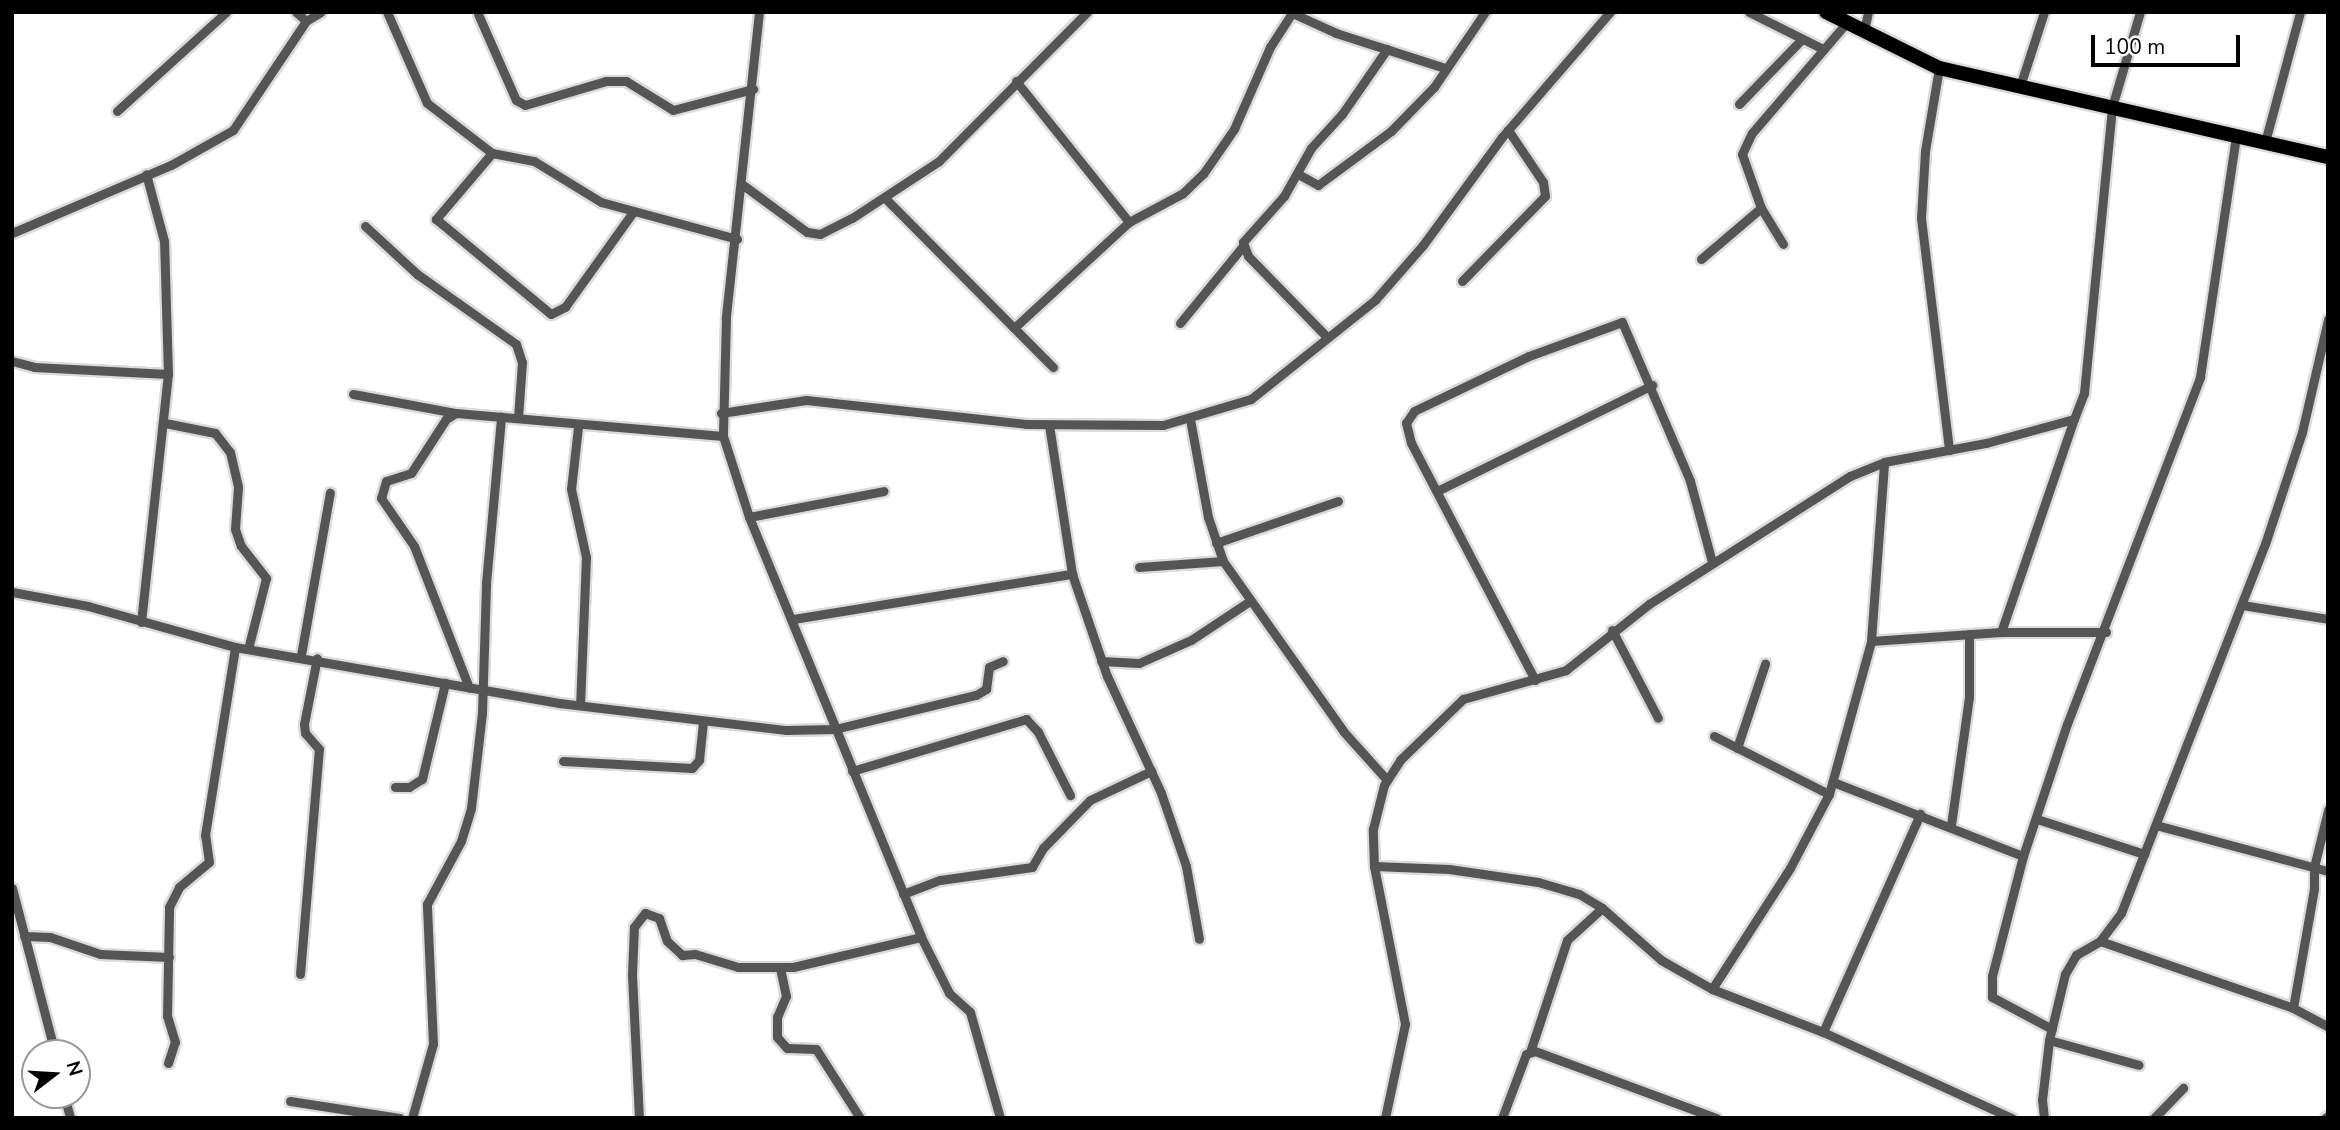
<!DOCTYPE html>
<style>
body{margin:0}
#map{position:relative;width:2340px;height:1130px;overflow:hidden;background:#fff;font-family:"Nunito Sans",sans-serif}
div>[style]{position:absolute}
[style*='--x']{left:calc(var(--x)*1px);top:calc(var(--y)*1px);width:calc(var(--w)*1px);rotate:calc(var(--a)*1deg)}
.roads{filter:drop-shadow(2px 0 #dbdbdb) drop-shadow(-2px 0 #dbdbdb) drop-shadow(0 2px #dbdbdb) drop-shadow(0 -2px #dbdbdb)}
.minor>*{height:9px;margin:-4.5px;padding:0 4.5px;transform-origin:4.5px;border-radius:4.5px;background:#555}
.trunk>*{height:14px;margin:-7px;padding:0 7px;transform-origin:7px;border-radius:7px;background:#000}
span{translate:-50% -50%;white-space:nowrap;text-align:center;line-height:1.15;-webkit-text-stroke:5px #fff;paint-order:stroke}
.frame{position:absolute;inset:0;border:14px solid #000;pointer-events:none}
.north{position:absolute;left:21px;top:1039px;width:70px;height:70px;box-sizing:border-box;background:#fff;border:2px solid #999;border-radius:50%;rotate:73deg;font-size:19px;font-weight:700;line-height:28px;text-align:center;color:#000}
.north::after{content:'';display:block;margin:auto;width:24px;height:32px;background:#000;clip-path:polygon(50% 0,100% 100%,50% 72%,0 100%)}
.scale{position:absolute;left:2091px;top:35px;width:149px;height:32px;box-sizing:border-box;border:4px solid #000;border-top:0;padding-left:9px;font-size:21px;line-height:24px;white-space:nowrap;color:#000;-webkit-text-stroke:5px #fff;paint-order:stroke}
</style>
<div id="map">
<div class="roads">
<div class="minor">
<i style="--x:296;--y:12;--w:13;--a:42"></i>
<i style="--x:387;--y:12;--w:99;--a:66.3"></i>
<i style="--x:427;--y:103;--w:82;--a:37.6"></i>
<i style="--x:492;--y:153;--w:43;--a:10.8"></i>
<i style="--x:534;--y:161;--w:79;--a:31.5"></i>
<i style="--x:601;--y:202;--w:141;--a:15.2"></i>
<i style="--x:759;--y:12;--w:308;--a:96.2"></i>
<i style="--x:726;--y:318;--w:118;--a:91.5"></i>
<i style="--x:723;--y:436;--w:85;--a:72.2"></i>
<i style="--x:749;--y:517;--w:454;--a:67.7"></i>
<i style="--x:921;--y:937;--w:63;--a:63.4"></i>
<i style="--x:949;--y:993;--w:28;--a:42"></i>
<i style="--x:970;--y:1012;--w:110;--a:74.2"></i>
<i style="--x:1290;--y:12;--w:51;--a:24.5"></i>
<i style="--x:1336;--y:33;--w:114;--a:17.8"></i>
<i style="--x:1749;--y:12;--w:80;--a:26.6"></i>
<i style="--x:478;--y:14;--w:94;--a:66.2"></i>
<i style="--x:516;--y:100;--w:10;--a:29"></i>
<i style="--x:525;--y:105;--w:84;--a:-16.5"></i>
<i style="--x:606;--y:81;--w:20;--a:0"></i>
<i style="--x:626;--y:81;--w:55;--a:31.7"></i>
<i style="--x:673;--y:110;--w:83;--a:-14.7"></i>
<i style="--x:1864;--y:31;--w:19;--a:-78"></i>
<i style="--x:1939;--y:68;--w:84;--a:99.6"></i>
<i style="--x:1925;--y:151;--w:67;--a:93.4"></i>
<i style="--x:1921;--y:218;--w:234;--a:83.1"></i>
<i style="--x:1016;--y:81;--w:181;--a:51.3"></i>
<i style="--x:2020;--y:86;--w:78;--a:-72"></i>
<i style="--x:1739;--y:104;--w:91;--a:-45.9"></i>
<i style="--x:117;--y:111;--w:147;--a:-42.2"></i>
<i style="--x:2265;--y:142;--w:135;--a:-74.9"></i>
<i style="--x:492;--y:153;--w:87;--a:130.3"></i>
<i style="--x:436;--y:219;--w:149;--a:39.6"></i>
<i style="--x:551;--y:314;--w:16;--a:-27"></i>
<i style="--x:565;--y:307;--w:117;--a:-54.4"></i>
<i style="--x:1298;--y:174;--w:23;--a:29"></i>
<i style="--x:1318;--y:185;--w:91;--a:-36.5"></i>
<i style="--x:1391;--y:131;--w:62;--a:-45.7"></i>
<i style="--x:1434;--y:87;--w:91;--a:-55.8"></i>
<i style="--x:743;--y:185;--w:79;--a:36.3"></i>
<i style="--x:807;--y:232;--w:13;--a:9"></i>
<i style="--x:820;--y:234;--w:36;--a:-27"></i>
<i style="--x:852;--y:218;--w:104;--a:-33.2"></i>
<i style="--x:939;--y:161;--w:210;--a:-45.2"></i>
<i style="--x:886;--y:199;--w:237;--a:45.2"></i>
<i style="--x:365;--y:226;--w:71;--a:42.7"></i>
<i style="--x:417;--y:274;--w:121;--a:35.3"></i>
<i style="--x:516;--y:344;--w:19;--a:72"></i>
<i style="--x:522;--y:362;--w:56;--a:94.1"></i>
<i style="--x:12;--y:233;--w:173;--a:-23.2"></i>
<i style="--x:171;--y:165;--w:71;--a:-29.4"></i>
<i style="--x:233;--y:130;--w:131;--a:-56.2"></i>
<i style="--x:306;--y:21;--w:17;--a:-31"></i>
<i style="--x:1783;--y:244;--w:42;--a:-121.4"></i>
<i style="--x:1761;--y:208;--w:57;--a:-109.4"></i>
<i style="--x:1742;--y:154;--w:23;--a:-65"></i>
<i style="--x:1752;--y:133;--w:146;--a:-49.4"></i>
<i style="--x:1701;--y:259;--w:79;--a:-40.4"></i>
<i style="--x:1462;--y:281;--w:119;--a:-45.7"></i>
<i style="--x:1545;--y:196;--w:14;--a:-98"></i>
<i style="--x:1543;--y:182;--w:63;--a:-123.9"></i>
<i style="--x:1180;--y:323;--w:99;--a:-50.7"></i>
<i style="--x:1014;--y:328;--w:156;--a:-42.7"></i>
<i style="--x:1129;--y:222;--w:61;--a:-28.2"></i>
<i style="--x:1183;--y:193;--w:28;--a:-44"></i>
<i style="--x:1203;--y:174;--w:55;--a:-55.4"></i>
<i style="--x:1234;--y:129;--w:90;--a:-66.3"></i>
<i style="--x:1270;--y:47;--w:40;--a:-57.1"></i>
<i style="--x:1327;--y:337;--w:113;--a:-134.3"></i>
<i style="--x:1248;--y:256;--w:15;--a:-110"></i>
<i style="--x:1243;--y:242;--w:62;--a:-48.3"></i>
<i style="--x:1284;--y:196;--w:55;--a:-60.6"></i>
<i style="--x:1311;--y:148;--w:46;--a:-47.6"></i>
<i style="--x:1342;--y:114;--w:79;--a:-55.3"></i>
<i style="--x:12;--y:361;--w:23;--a:15"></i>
<i style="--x:34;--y:367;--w:134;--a:3"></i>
<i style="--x:353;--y:394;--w:105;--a:10.5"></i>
<i style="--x:456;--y:413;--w:268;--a:4.9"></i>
<i style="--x:456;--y:413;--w:12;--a:149"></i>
<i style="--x:446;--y:419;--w:64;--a:122.9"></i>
<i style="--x:411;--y:473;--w:26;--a:162"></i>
<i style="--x:386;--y:481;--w:18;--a:106"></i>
<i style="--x:381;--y:498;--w:58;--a:55.5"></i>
<i style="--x:414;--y:546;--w:152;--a:68.8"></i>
<i style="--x:721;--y:413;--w:86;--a:-8.7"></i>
<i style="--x:806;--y:400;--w:221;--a:6.2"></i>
<i style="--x:1026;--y:424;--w:137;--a:0.4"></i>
<i style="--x:1163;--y:425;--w:92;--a:-16.5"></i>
<i style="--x:1251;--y:399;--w:159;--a:-38.6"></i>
<i style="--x:1375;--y:300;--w:73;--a:-48.9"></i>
<i style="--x:1423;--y:245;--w:134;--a:-53.8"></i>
<i style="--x:1502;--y:137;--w:165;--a:-49.2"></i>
<i style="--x:1190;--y:419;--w:100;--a:79.6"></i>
<i style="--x:1208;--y:517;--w:46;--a:71.2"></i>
<i style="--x:1223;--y:561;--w:209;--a:54.7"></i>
<i style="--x:1344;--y:732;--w:64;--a:48.1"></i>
<i style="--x:165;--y:423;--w:51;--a:11.3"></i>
<i style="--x:215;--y:433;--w:24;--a:52"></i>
<i style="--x:230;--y:452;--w:36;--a:77"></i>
<i style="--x:238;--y:487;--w:42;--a:94.1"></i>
<i style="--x:235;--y:529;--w:18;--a:71"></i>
<i style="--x:241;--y:546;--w:41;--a:52"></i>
<i style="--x:266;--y:578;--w:73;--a:104.2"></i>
<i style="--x:1049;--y:425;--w:151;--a:81.2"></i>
<i style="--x:1072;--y:574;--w:108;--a:71.1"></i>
<i style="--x:1107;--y:676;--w:129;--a:65.2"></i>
<i style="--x:1161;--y:793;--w:77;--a:71.1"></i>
<i style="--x:1186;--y:866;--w:74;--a:79.9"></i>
<i style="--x:578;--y:427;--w:62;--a:96.4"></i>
<i style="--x:571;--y:489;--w:70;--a:77.6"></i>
<i style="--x:586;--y:557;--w:148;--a:92.3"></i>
<i style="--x:1437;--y:491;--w:240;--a:-26.2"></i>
<i style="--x:749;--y:517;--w:137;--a:-10.9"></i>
<i style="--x:1216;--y:543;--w:129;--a:-19"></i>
<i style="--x:1139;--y:567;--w:84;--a:-4.1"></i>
<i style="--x:12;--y:592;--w:77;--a:10.4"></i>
<i style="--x:88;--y:606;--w:153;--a:15.6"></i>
<i style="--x:235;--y:647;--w:329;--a:9.8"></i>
<i style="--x:559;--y:703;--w:229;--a:6.8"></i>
<i style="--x:786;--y:730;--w:49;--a:-1.2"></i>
<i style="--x:835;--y:729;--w:145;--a:-13.6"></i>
<i style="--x:976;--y:695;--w:12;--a:-31"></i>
<i style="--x:986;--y:689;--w:22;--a:-82"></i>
<i style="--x:989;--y:667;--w:15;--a:-23"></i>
<i style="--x:2242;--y:605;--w:87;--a:9.2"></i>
<i style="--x:793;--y:619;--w:283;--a:-9.2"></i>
<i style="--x:141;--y:622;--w:249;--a:-83.8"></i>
<i style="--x:168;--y:374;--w:133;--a:-91.7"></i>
<i style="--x:164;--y:241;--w:69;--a:-105"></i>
<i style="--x:1612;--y:630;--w:99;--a:62.4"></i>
<i style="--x:2001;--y:632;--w:225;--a:-71.1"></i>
<i style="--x:1871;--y:641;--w:130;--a:-4"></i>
<i style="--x:2001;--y:632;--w:105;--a:0"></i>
<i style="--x:301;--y:655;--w:165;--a:-79.9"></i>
<i style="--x:1101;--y:661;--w:38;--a:3"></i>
<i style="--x:1139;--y:663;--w:57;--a:-23.9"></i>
<i style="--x:1191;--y:640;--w:71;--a:-33.5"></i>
<i style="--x:1535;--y:680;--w:267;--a:-117.6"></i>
<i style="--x:1411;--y:443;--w:21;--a:-104"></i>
<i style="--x:1406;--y:423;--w:14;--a:-56"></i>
<i style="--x:1414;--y:411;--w:127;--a:-25.6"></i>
<i style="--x:1529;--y:356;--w:99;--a:-20.1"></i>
<i style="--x:1622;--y:322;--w:173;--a:66.8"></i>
<i style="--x:1690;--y:481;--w:84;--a:74.8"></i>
<i style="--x:1714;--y:736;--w:129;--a:26.8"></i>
<i style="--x:1737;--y:748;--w:89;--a:-71.6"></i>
<i style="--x:563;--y:761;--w:129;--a:3.1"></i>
<i style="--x:692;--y:768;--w:11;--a:-49"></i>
<i style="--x:699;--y:760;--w:39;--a:-84"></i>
<i style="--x:852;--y:771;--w:182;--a:-16.6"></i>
<i style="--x:1026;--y:719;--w:18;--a:47"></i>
<i style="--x:1038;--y:732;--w:71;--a:63.1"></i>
<i style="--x:1833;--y:782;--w:204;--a:21.3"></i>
<i style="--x:395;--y:787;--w:14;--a:0"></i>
<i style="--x:409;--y:787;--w:15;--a:-32"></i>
<i style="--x:422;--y:779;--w:99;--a:-76.5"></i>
<i style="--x:2037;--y:819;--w:113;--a:18.1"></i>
<i style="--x:1951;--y:825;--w:129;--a:-82"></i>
<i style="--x:1969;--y:697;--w:63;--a:-90"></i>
<i style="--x:2156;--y:825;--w:178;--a:15"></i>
<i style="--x:1374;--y:866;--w:75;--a:2.3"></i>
<i style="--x:1449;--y:869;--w:90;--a:8.3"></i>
<i style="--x:1538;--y:882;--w:43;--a:16.3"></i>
<i style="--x:1579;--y:894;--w:27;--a:31"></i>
<i style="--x:1602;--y:908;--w:79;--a:41.4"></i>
<i style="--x:1661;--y:960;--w:59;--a:29.6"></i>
<i style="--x:1712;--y:989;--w:119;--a:21.2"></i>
<i style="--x:1823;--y:1032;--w:208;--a:24.5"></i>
<i style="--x:12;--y:888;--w:171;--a:75.4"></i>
<i style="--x:903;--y:894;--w:40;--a:-21"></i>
<i style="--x:940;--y:880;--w:93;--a:-8"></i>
<i style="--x:1032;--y:867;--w:22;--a:-60"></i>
<i style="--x:1043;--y:848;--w:67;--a:-45.6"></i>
<i style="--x:1090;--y:800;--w:68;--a:-25.4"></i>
<i style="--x:24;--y:936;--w:26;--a:2"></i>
<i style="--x:50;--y:937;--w:53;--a:18.8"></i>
<i style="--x:100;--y:954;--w:69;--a:2.5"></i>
<i style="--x:2100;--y:941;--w:204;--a:19.1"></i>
<i style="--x:2293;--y:1008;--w:40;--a:28"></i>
<i style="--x:780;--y:968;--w:29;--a:78"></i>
<i style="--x:786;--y:996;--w:23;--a:113"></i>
<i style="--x:777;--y:1017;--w:20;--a:90"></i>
<i style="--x:777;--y:1037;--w:15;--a:48"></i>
<i style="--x:787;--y:1048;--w:29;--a:2"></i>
<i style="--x:816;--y:1049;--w:82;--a:57.5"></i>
<i style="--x:300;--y:974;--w:226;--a:-85.2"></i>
<i style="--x:319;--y:749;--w:21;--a:-131"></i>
<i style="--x:305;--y:733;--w:9;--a:-96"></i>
<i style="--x:304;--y:724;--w:67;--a:-78.9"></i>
<i style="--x:1712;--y:989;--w:144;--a:-57.2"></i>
<i style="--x:1790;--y:868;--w:84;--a:-62.2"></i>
<i style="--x:1829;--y:794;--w:159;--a:-74.6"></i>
<i style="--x:1871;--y:641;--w:179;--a:-85.8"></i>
<i style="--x:2293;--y:1008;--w:121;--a:-80"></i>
<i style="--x:2314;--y:889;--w:22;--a:-90"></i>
<i style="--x:2314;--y:867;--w:59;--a:-76.2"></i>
<i style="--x:2052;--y:1029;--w:68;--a:-151.9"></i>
<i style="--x:1992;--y:997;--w:21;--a:-90"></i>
<i style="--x:1992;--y:976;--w:124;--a:-75.5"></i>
<i style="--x:2023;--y:856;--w:139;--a:-71.6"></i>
<i style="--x:2067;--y:724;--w:372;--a:-69"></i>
<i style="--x:2200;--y:377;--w:244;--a:-81.5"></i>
<i style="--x:1823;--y:1032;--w:239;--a:-66"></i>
<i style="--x:2049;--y:1040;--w:93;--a:15.5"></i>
<i style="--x:1530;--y:1052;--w:118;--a:-71.7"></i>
<i style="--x:1567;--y:940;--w:47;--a:-42.4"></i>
<i style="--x:168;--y:1063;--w:22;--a:-72"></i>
<i style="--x:175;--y:1042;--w:27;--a:-107"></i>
<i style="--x:167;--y:1016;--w:109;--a:-88.9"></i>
<i style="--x:169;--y:907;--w:22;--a:-63"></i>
<i style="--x:179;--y:887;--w:39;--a:-40"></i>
<i style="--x:209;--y:862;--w:27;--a:-98"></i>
<i style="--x:205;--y:835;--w:190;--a:-80.9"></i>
<i style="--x:64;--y:1095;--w:24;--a:75"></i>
<i style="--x:290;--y:1101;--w:111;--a:8.8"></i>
<i style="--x:412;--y:1118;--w:77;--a:-74.2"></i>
<i style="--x:433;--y:1044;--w:140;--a:-92.5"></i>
<i style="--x:427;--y:904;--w:72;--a:-61.6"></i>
<i style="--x:461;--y:841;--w:34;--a:-73"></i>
<i style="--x:471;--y:808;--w:96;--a:-83.4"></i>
<i style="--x:482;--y:713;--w:130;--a:-88.2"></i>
<i style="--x:486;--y:583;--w:167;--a:-84.8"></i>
<i style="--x:639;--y:1118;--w:144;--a:-92.8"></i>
<i style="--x:632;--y:974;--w:47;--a:-87.6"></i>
<i style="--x:634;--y:927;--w:18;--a:-52"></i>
<i style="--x:645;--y:913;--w:15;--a:20"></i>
<i style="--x:659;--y:918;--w:24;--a:71"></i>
<i style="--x:667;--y:941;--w:21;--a:43"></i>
<i style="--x:682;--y:955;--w:13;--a:-4"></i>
<i style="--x:695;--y:954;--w:45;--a:16.8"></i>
<i style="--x:738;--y:967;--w:55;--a:0"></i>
<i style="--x:793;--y:967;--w:131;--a:-13.2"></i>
<i style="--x:1385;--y:1118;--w:96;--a:-78"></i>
<i style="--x:1405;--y:1024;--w:161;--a:-101.1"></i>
<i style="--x:1374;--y:866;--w:37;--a:-92"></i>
<i style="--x:1373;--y:829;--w:45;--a:-76"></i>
<i style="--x:1384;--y:785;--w:30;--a:-57"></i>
<i style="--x:1400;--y:760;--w:88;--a:-44.1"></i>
<i style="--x:1463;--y:699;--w:107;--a:-15.7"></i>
<i style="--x:1566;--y:670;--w:106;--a:-38.5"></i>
<i style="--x:1649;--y:604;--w:238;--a:-32.5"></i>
<i style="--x:1850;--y:476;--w:37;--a:-22"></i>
<i style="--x:1884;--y:462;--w:104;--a:-10.6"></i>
<i style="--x:1986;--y:443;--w:91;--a:-15.3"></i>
<i style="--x:2074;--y:419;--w:28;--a:-69"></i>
<i style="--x:2084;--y:393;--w:287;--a:-84.4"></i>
<i style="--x:2112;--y:107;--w:99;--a:-73.6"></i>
<i style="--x:1502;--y:1118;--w:68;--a:-69.4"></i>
<i style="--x:1526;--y:1054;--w:9;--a:-18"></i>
<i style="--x:1535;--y:1051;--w:193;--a:20.3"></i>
<i style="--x:2044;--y:1118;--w:18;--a:-96"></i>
<i style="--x:2042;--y:1100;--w:60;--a:-83.3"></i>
<i style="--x:2049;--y:1040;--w:68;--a:-76.4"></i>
<i style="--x:2065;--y:974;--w:22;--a:-60"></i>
<i style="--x:2076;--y:955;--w:28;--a:-30"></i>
<i style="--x:2100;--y:941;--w:35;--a:-53"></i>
<i style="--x:2121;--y:913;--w:396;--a:-68.7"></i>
<i style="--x:2265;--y:544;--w:118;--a:-71.7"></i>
<i style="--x:2302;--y:432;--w:116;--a:-77"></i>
<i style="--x:2154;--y:1118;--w:42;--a:-46"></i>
<i style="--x:2325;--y:1118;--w:4;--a:-34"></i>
</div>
<div class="trunk">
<i style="--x:1826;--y:12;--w:126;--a:26.4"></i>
<i style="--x:1939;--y:68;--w:399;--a:12.9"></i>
</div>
</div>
<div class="frame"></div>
<div class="north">N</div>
<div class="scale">100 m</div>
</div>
